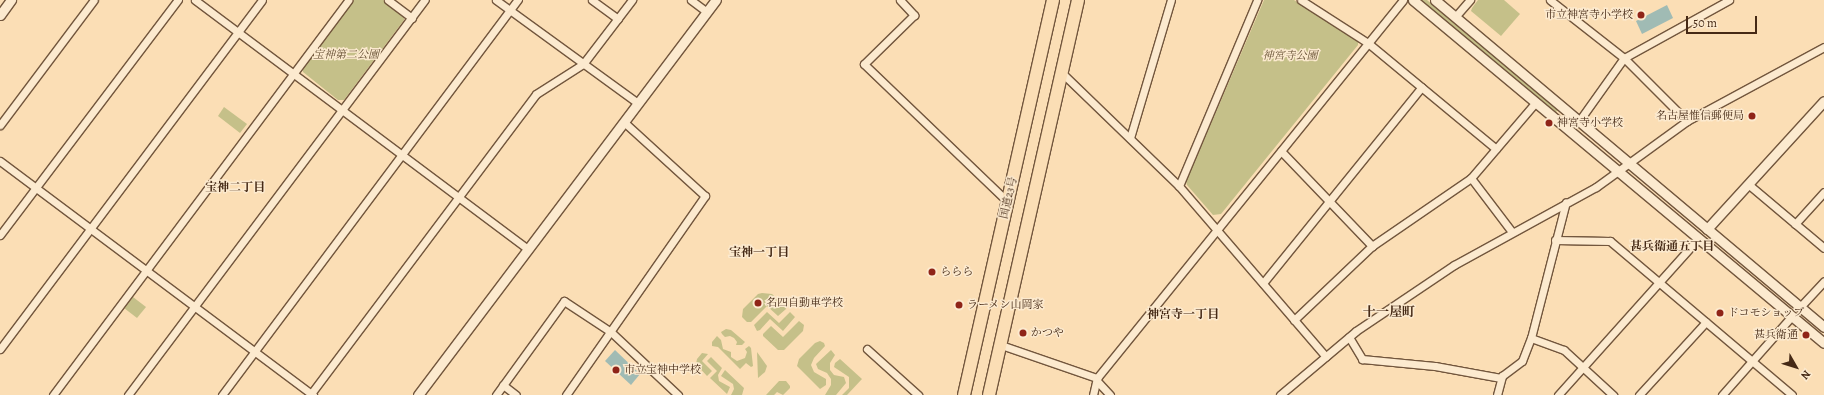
<!DOCTYPE html>
<meta charset="utf-8">
<style>
body{margin:0}
#map{position:relative;width:1824px;height:395px;overflow:hidden;background:#fbdeb5;font-family:Alegreya,"Noto Serif JP",serif}
div>[style]{position:absolute}
[style*='--x']{left:calc(var(--x)*1px);top:calc(var(--y)*1px);width:calc(var(--w)*1px);rotate:calc(var(--a)*1deg)}
.green>*{inset:0;background:#c5c089}
.water>*{inset:0;background:#a0bbb4}
.roads{filter:drop-shadow(1px 0 #72563d) drop-shadow(-1px 0 #72563d) drop-shadow(0 1px #72563d) drop-shadow(0 -1px #72563d)}
.minor>*{height:7px;margin:-3.5px;padding:0 3.5px;transform-origin:3.5px;border-radius:3.5px;background:#fceacf}
.tertiary>*{height:9px;margin:-4.5px;padding:0 4.5px;transform-origin:4.5px;border-radius:4.5px;background:#fceacf}
.trunk>*{height:12px;margin:-6px;padding:0 6px;transform-origin:6px;border-radius:6px;background:#fbdeb5}
.dots>*{width:11px;height:11px;translate:-50% -50%;box-sizing:border-box;border:2px solid #fceacf;border-radius:50%}
span{translate:-50% -50%;white-space:nowrap;text-align:center;line-height:1.15;-webkit-text-stroke:3px #fceacf;paint-order:stroke}
.poi-label{font-size:11px;color:#452915}
.right{translate:-100% -50%;text-align:right}
.left{translate:0 -50%;text-align:left}
.park-label{font-size:11px;color:#654f32;font-style:italic}
.street-label{font-size:11px;color:#452915}
.neighbourhood-label{font-size:12px;color:#452915;font-weight:700}
.quarter-label{font-size:13px;color:#452915;font-weight:700}
.north{position:absolute;left:1776px;top:347px;width:40px;height:40px;-webkit-text-stroke:3px #fceacf;paint-order:stroke;rotate:129deg;font-size:11px;font-weight:700;line-height:16px;text-align:center;color:#452915}
.north::after{content:'';display:block;margin:auto;width:14px;height:18px;background:#452915;clip-path:polygon(50% 0,100% 100%,50% 72%,0 100%)}
.scale{position:absolute;left:1686px;top:16px;width:71px;height:18px;box-sizing:border-box;border:2px solid #452915;border-top:0;padding-left:5px;font-size:12px;line-height:14px;white-space:nowrap;color:#452915;-webkit-text-stroke:3px #fceacf;paint-order:stroke}
</style>
<div id="map">
<div class="green">
<i style="clip-path:polygon(354px 0,383px 0,404px 15px,404px 20px,344px 100px,338px 100px,303px 72px,303px 68px)"></i>
<i style="clip-path:polygon(1264px 0,1294px 0,1358px 42px,1358px 45px,1221px 214px,1213px 215px,1187px 185px,1186px 182px)"></i>
<i style="clip-path:polygon(1421px 0,1427px 0,1558px 110px,1556px 112px)"></i>
<i style="clip-path:polygon(1478px 0,1504px 0,1520px 14px,1501px 36px,1471px 11px,1472px 8px)"></i>
<i style="clip-path:polygon(224px 107px,247px 124px,240px 133px,218px 116px)"></i>
<i style="clip-path:polygon(762px 293px,772px 294px,785px 306px,786px 309px,778px 316px,767px 306px,751px 322px,747px 322px,742px 317px,743px 309px,758px 294px)"></i>
<i style="clip-path:polygon(133px 297px,146px 307px,137px 318px,124px 308px)"></i>
<i style="clip-path:polygon(767px 312px,779px 323px,790px 312px,795px 317px,783px 331px,770px 319px,760px 330px,757px 331px,754px 325px)"></i>
<i style="clip-path:polygon(799px 321px,804px 325px,803px 331px,784px 350px,778px 350px,763px 336px,763px 334px,771px 326px,783px 337px)"></i>
<i style="clip-path:polygon(726px 329px,731px 330px,745px 342px,742px 345px,736px 345px,737px 342px,734px 338px,730px 336px,725px 337px,722px 334px,721px 332px)"></i>
<i style="clip-path:polygon(717px 336px,721px 340px,723px 349px,731px 352px,731px 357px,737px 361px,745px 358px,747px 352px,745px 349px,749px 346px,751px 348px,753px 366px,751px 367px,746px 363px,740px 369px,718px 347px,712px 346px,712px 342px)"></i>
<i style="clip-path:polygon(820px 341px,824px 343px,825px 346px,814px 358px,811px 365px,814px 372px,826px 379px,826px 385px,820px 389px,797px 366px,799px 359px,815px 343px)"></i>
<i style="clip-path:polygon(831px 350px,835px 355px,830px 363px,830px 370px,834px 375px,844px 377px,846px 383px,836px 395px,825px 395px,831px 385px,831px 379px,827px 373px,818px 369px,816px 364px)"></i>
<i style="clip-path:polygon(757px 352px,767px 366px,765px 372px,758px 378px)"></i>
<i style="clip-path:polygon(702px 353px,708px 354px,702px 361px,712px 371px,707px 376px,696px 364px,697px 359px)"></i>
<i style="clip-path:polygon(711px 357px,722px 368px,718px 375px,719px 381px,730px 387px,727px 394px,710px 378px,717px 371px,707px 361px)"></i>
<i style="clip-path:polygon(840px 359px,862px 379px,847px 395px,842px 395px,849px 388px,849px 377px,834px 367px,835px 363px)"></i>
<i style="clip-path:polygon(725px 370px,744px 388px,742px 395px,731px 395px,734px 389px,733px 384px,721px 376px)"></i>
<i style="clip-path:polygon(779px 381px,786px 381px,790px 386px,790px 388px,783px 395px,777px 392px,774px 395px,766px 395px)"></i>
</div>
<div class="water">
<i style="clip-path:polygon(1667px 5px,1673px 18px,1642px 34px,1636px 21px)"></i>
<i style="clip-path:polygon(615px 350px,640px 374px,631px 385px,605px 361px)"></i>
</div>
<div class="roads">
<div class="minor">
<i style="--x:195;--y:0;--w:416;--a:36.8"></i>
<i style="--x:388;--y:0;--w:30;--a:37"></i>
<i style="--x:496;--y:0;--w:175;--a:36"></i>
<i style="--x:592;--y:0;--w:32;--a:36"></i>
<i style="--x:691;--y:0;--w:20;--a:37"></i>
<i style="--x:900;--y:0;--w:21;--a:47"></i>
<i style="--x:914;--y:15;--w:70;--a:135.6"></i>
<i style="--x:864;--y:64;--w:199;--a:43.8"></i>
<i style="--x:1301;--y:0;--w:80;--a:32.7"></i>
<i style="--x:1368;--y:43;--w:166;--a:39.6"></i>
<i style="--x:1550;--y:0;--w:94;--a:38.1"></i>
<i style="--x:1624;--y:58;--w:89;--a:45"></i>
<i style="--x:1455;--y:17;--w:23;--a:-49"></i>
<i style="--x:1061;--y:72;--w:164;--a:44"></i>
<i style="--x:1179;--y:186;--w:225;--a:49.3"></i>
<i style="--x:1579;--y:121;--w:77;--a:-54.5"></i>
<i style="--x:1624;--y:58;--w:120;--a:-28.9"></i>
<i style="--x:0;--y:125;--w:156;--a:-53.1"></i>
<i style="--x:1130;--y:138;--w:144;--a:-73.5"></i>
<i style="--x:1281;--y:151;--w:132;--a:46.2"></i>
<i style="--x:0;--y:161;--w:391;--a:36.8"></i>
<i style="--x:1471;--y:178;--w:68;--a:52.8"></i>
<i style="--x:1748;--y:184;--w:99;--a:40.1"></i>
<i style="--x:1179;--y:186;--w:202;--a:-67.2"></i>
<i style="--x:1795;--y:224;--w:43;--a:-47.8"></i>
<i style="--x:0;--y:235;--w:295;--a:-52.9"></i>
<i style="--x:1555;--y:240;--w:55;--a:1"></i>
<i style="--x:1610;--y:241;--w:238;--a:40.2"></i>
<i style="--x:1263;--y:283;--w:252;--a:-51"></i>
<i style="--x:1800;--y:307;--w:35;--a:-47"></i>
<i style="--x:1294;--y:320;--w:108;--a:-43.5"></i>
<i style="--x:1372;--y:246;--w:120;--a:-34.5"></i>
<i style="--x:1471;--y:178;--w:100;--a:-49.5"></i>
<i style="--x:1349;--y:337;--w:26;--a:59"></i>
<i style="--x:1362;--y:359;--w:73;--a:5.5"></i>
<i style="--x:1435;--y:366;--w:67;--a:10.3"></i>
<i style="--x:1531;--y:338;--w:35;--a:20"></i>
<i style="--x:1564;--y:350;--w:67;--a:42.6"></i>
<i style="--x:1001;--y:345;--w:102;--a:19"></i>
<i style="--x:0;--y:349;--w:436;--a:-53.1"></i>
<i style="--x:867;--y:349;--w:69;--a:42"></i>
<i style="--x:1097;--y:381;--w:19;--a:47"></i>
<i style="--x:503;--y:385;--w:16;--a:38"></i>
<i style="--x:53;--y:395;--w:493;--a:-53.2"></i>
<i style="--x:128;--y:395;--w:494;--a:-53.1"></i>
<i style="--x:222;--y:395;--w:494;--a:-53.2"></i>
<i style="--x:310;--y:395;--w:376;--a:-53.1"></i>
<i style="--x:536;--y:94;--w:56;--a:-32.6"></i>
<i style="--x:583;--y:64;--w:81;--a:-52.6"></i>
<i style="--x:496;--y:395;--w:116;--a:-54.1"></i>
<i style="--x:564;--y:301;--w:56;--a:33.4"></i>
<i style="--x:611;--y:332;--w:92;--a:43.2"></i>
<i style="--x:566;--y:395;--w:243;--a:-55.1"></i>
<i style="--x:705;--y:196;--w:110;--a:-137.6"></i>
<i style="--x:1093;--y:395;--w:17;--a:-77"></i>
<i style="--x:1097;--y:378;--w:486;--a:-51"></i>
<i style="--x:1280;--y:395;--w:99;--a:-40.1"></i>
<i style="--x:1356;--y:331;--w:118;--a:-34"></i>
<i style="--x:1454;--y:265;--w:162;--a:-28.8"></i>
<i style="--x:1596;--y:187;--w:112;--a:-36"></i>
<i style="--x:1687;--y:121;--w:156;--a:-28.4"></i>
<i style="--x:1497;--y:395;--w:20;--a:-75"></i>
<i style="--x:1502;--y:376;--w:25;--a:-37"></i>
<i style="--x:1522;--y:361;--w:25;--a:-69"></i>
<i style="--x:1531;--y:338;--w:140;--a:-75.6"></i>
<i style="--x:1558;--y:395;--w:211;--a:-48.1"></i>
<i style="--x:1639;--y:395;--w:99;--a:-47.5"></i>
<i style="--x:1722;--y:395;--w:106;--a:-48.5"></i>
</div>
<div class="tertiary">
<i style="--x:1413;--y:0;--w:535;--a:39.85"></i>
<i style="--x:1435;--y:0;--w:508;--a:40.05"></i>
<i style="--x:0;--y:15;--w:19;--a:-54"></i>
<i style="--x:1707;--y:229;--w:173;--a:-47.6"></i>
<i style="--x:418;--y:395;--w:495;--a:-53"></i>
</div>
<div class="trunk">
<i style="--x:964;--y:395;--w:405;--a:-77.3"></i>
<i style="--x:989;--y:395;--w:405;--a:-77.3"></i>
</div>
</div>
<div class="dots">
<i style="left:1641px;top:15px;background:#8f2418"></i>
<i style="left:1752px;top:116px;background:#8f2418"></i>
<i style="left:1549px;top:123px;background:#8f2418"></i>
<i style="left:932px;top:272px;background:#8f2418"></i>
<i style="left:758px;top:303px;background:#8f2418"></i>
<i style="left:959px;top:305px;background:#8f2418"></i>
<i style="left:1720px;top:313px;background:#8f2418"></i>
<i style="left:1023px;top:333px;background:#8f2418"></i>
<i style="left:1806px;top:335px;background:#8f2418"></i>
<i style="left:616px;top:370px;background:#8f2418"></i>
</div>
<div class="poi-label">
<span class="right" style="left:1633px;top:15px">市立神宮寺小学校</span>
<span class="right" style="left:1744px;top:116px">名古屋惟信郵便局</span>
<span class="left" style="left:1557px;top:123px">神宮寺小学校</span>
<span class="left" style="left:940px;top:272px">ららら</span>
<span class="left" style="left:766px;top:303px">名四自動車学校</span>
<span class="left" style="left:967px;top:305px">ラーメン山岡家</span>
<span class="left" style="left:1728px;top:313px">ドコモショップ</span>
<span class="left" style="left:1031px;top:333px">かつや</span>
<span class="right" style="left:1798px;top:335px">甚兵衛通</span>
<span class="left" style="left:624px;top:370px">市立宝神中学校</span>
</div>
<div class="park-label">
<span style="left:346px;top:55px">宝神第二公園</span>
<span style="left:1290px;top:56px">神宮寺公園</span>
</div>
<div class="street-label">
<span style="left:1009px;top:198px;rotate:-77deg">国道23号</span>
</div>
<div class="neighbourhood-label">
<span style="left:235px;top:188px">宝神二丁目</span>
<span style="left:1672px;top:247px">甚兵衛通五丁目</span>
<span style="left:759px;top:253px">宝神一丁目</span>
<span style="left:1183px;top:315px">神宮寺一丁目</span>
</div>
<div class="quarter-label">
<span style="left:1389px;top:312px">十一屋町</span>
</div>
<div class="north">N</div>
<div class="scale">50 m</div>
</div>
